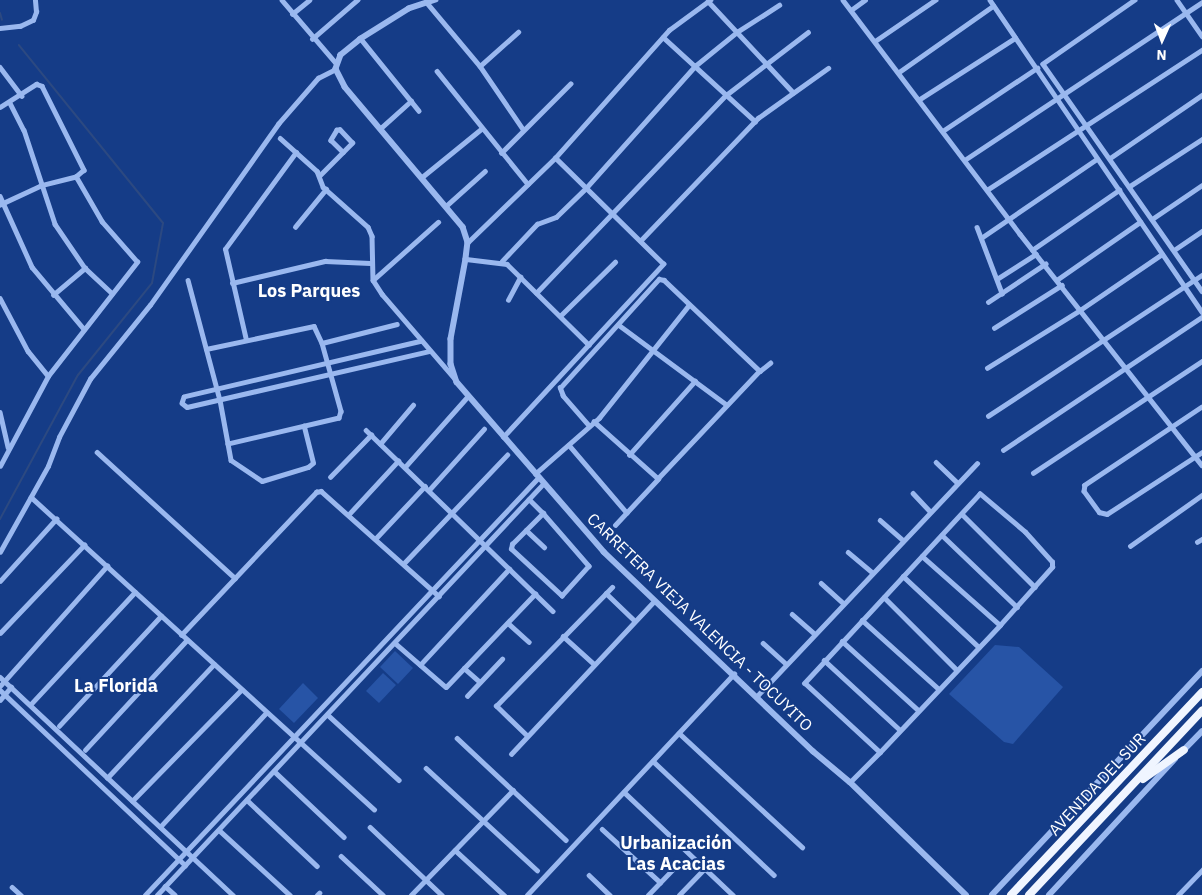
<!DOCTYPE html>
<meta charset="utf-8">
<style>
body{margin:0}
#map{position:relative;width:1202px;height:895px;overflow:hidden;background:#153c87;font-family:"IBM Plex Sans",sans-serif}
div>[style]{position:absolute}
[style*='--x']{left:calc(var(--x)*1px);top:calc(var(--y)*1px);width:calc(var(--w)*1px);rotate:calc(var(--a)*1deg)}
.green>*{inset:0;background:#2754a6}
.stream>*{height:2px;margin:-1px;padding:0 1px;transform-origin:1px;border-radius:1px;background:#2c4981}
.minor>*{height:4.5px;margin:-2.25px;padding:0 2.25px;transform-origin:2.25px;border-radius:2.25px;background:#9ab8ef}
.tertiary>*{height:5.5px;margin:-2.75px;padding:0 2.75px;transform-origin:2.75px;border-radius:2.75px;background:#9ab8ef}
.trunk>*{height:8px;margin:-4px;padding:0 4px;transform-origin:4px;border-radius:4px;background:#f0f5ff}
span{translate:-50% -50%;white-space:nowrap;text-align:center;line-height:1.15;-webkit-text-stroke:4px #153c87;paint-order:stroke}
.street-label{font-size:16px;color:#fff}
.neighbourhood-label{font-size:18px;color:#fff;font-weight:700}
.north{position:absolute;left:1137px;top:15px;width:50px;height:50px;-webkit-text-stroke:4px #153c87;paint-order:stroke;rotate:182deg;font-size:14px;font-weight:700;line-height:20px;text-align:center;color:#fff}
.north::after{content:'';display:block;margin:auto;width:18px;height:22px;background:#fff;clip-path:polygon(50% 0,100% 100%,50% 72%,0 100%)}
</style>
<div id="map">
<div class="green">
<i style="clip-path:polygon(995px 645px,1019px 647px,1063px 687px,1013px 744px,1004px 742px,949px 694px)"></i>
<i style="clip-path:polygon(395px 651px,413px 668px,398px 684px,380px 667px)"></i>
<i style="clip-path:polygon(383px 673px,396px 685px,379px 703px,366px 691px)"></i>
<i style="clip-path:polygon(303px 683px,318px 698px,294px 723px,279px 709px)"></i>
</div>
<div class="stream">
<i style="--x:0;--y:13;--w:7;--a:74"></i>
<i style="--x:0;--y:519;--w:164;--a:-61.6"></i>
<i style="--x:78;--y:375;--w:118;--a:-51.2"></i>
<i style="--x:152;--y:283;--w:61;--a:-79.6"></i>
<i style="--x:163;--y:223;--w:229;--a:-129"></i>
</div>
<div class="minor">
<i style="--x:282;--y:0;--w:83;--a:49.4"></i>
<i style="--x:843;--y:0;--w:293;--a:52.9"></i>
<i style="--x:1020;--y:234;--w:294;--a:51.8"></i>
<i style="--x:990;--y:0;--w:377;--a:55.8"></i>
<i style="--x:1135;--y:0;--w:112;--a:145.2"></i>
<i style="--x:1043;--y:64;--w:277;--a:55"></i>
<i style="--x:1177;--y:0;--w:44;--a:55.2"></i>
<i style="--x:708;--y:1;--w:125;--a:47"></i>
<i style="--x:428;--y:4;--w:81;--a:50"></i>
<i style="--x:480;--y:66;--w:76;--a:55.7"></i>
<i style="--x:851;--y:10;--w:17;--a:-36"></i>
<i style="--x:292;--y:14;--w:22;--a:-39"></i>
<i style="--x:0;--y:28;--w:20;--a:-6"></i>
<i style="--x:20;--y:26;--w:14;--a:-25"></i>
<i style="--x:33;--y:20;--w:9;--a:-69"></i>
<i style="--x:36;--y:12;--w:12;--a:-95"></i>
<i style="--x:663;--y:37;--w:125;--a:42.4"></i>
<i style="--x:312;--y:39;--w:60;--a:-40.9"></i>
<i style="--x:361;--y:39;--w:92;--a:51.1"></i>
<i style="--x:875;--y:41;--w:73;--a:-34.3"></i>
<i style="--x:480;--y:66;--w:51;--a:-41.8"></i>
<i style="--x:0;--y:67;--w:36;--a:53"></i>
<i style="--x:437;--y:71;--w:145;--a:51.2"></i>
<i style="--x:899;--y:72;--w:115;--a:-35.1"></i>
<i style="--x:920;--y:99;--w:113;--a:-32.7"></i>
<i style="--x:10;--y:103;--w:30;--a:63"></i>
<i style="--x:24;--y:130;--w:99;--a:71.7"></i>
<i style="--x:55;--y:224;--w:53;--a:55.7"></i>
<i style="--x:85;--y:268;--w:37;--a:43"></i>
<i style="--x:0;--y:107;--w:43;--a:-32.6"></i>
<i style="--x:36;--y:84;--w:6;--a:18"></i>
<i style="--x:42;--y:86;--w:94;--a:63.4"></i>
<i style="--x:84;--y:170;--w:11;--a:139"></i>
<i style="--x:76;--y:177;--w:36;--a:166"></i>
<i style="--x:41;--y:186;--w:45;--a:155.1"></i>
<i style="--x:382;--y:127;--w:39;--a:-42"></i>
<i style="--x:944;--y:130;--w:112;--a:-33.7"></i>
<i style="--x:280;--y:138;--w:50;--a:41.7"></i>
<i style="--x:317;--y:171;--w:17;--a:69"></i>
<i style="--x:323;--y:187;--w:60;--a:41.6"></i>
<i style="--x:368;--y:227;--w:10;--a:66"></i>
<i style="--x:372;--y:236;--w:44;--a:88.7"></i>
<i style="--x:373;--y:280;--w:17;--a:57"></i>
<i style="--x:382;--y:294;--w:112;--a:49.3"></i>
<i style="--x:501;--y:153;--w:98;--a:-45"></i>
<i style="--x:1110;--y:158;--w:112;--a:-34.4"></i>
<i style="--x:966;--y:159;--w:283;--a:-33.6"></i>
<i style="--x:319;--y:176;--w:47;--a:-45"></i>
<i style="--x:352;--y:143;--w:18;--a:-133"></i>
<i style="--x:340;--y:130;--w:3;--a:180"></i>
<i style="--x:337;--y:130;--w:12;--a:121"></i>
<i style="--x:331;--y:140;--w:17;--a:45"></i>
<i style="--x:422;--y:177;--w:76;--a:-39.1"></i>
<i style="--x:1130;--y:186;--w:86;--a:-33.1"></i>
<i style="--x:987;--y:190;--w:257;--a:-33.1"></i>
<i style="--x:0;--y:196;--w:78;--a:65.7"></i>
<i style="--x:32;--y:267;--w:81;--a:50"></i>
<i style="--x:446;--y:206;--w:52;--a:-41.9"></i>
<i style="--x:1152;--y:219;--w:60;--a:-34.2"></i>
<i style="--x:295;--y:227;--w:49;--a:-50.8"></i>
<i style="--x:977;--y:227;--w:71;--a:69.3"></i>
<i style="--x:981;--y:238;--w:140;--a:-34.3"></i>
<i style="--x:641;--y:240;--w:169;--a:-46.2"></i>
<i style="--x:758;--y:118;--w:86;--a:-35.5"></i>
<i style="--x:468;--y:242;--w:121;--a:-44"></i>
<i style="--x:555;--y:158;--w:171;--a:-48.3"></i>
<i style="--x:669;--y:30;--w:51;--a:-36.2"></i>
<i style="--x:1032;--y:250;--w:106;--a:-34.6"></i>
<i style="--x:1174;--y:250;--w:34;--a:-34"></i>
<i style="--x:466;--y:259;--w:41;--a:7"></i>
<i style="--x:507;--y:264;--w:115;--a:44.6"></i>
<i style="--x:502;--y:261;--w:51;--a:-46.6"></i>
<i style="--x:537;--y:224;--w:20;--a:-20"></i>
<i style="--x:556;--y:217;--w:42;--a:-44"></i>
<i style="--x:586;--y:188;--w:164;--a:-48.2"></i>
<i style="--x:695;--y:66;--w:54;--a:-39"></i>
<i style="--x:737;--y:32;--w:50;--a:-32.7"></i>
<i style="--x:997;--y:279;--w:46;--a:-32.7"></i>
<i style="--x:1058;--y:279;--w:100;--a:-34.8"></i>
<i style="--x:188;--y:280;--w:124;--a:75.1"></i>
<i style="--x:220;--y:400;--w:61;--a:79.6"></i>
<i style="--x:231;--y:460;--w:37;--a:34"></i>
<i style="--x:262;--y:481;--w:48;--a:-16.9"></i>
<i style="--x:308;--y:467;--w:6;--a:-39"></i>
<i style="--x:313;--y:463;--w:38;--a:-104"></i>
<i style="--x:373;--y:280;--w:87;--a:-41.7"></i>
<i style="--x:232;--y:283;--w:96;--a:-13.3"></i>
<i style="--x:325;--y:261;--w:45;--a:2.5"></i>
<i style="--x:536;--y:293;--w:274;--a:-46.2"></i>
<i style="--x:726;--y:95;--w:103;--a:-37.5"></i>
<i style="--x:53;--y:295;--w:42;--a:-40.2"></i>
<i style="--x:0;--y:298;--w:60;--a:62.2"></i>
<i style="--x:28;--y:351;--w:32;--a:51"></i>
<i style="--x:508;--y:300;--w:26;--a:-62"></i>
<i style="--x:988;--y:302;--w:69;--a:-33.7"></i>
<i style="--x:560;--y:316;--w:77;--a:-44.5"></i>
<i style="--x:619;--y:325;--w:134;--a:36.5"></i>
<i style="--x:994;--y:328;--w:80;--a:-32.3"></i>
<i style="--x:246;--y:340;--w:93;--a:-103"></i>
<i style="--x:225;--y:249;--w:120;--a:-53.8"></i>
<i style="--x:422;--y:341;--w:244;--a:166.8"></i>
<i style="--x:184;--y:397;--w:6;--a:108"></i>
<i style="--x:182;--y:403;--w:6;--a:39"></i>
<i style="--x:187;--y:407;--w:249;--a:-13"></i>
<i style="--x:322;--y:343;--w:77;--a:-14.2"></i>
<i style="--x:206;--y:349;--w:110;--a:-12"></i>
<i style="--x:314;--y:326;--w:19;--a:65"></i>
<i style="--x:322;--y:343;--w:71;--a:74.4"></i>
<i style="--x:341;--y:411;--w:7;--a:106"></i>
<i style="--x:339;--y:418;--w:114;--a:166.8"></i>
<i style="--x:987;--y:368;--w:110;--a:-31.9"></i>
<i style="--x:1080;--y:310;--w:99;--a:-34.3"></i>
<i style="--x:760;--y:371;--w:13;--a:-39"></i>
<i style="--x:1202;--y:407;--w:141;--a:146.3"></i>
<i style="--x:1085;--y:485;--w:6;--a:99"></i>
<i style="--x:1084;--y:491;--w:26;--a:54"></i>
<i style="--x:1099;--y:512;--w:8;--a:14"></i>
<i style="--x:1107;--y:514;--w:113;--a:-33.1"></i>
<i style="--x:0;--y:412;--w:36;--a:77"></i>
<i style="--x:988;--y:416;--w:256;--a:-33.4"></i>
<i style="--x:589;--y:426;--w:40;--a:-131"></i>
<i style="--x:563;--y:396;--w:9;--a:-111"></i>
<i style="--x:560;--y:388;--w:147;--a:-47.8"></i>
<i style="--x:659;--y:279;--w:5;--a:11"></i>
<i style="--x:664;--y:280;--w:132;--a:43.5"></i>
<i style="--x:760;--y:371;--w:149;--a:133.4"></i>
<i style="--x:658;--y:479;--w:86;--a:-138.3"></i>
<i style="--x:366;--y:430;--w:260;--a:44.1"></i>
<i style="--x:503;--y:437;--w:236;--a:-47.2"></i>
<i style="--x:663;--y:264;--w:151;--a:-135.5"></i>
<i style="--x:380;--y:444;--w:51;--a:-49.8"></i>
<i style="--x:569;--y:445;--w:89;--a:49.5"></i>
<i style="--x:1003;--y:450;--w:239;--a:-33.8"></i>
<i style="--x:97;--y:452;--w:187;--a:42.4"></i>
<i style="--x:629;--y:455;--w:99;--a:-48.3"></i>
<i style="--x:936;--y:462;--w:29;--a:44"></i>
<i style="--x:0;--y:466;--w:102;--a:-61.9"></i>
<i style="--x:48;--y:376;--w:145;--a:-52"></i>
<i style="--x:137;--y:262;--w:53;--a:-131.2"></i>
<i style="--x:102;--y:222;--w:52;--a:-120"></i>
<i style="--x:405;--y:467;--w:95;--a:-48.4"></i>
<i style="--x:1033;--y:473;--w:203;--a:-33.5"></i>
<i style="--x:535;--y:474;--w:85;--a:-41.2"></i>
<i style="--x:599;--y:418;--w:143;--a:-51.5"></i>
<i style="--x:330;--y:477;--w:59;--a:-45.7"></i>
<i style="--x:429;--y:490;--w:82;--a:-48"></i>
<i style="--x:913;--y:493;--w:25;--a:47"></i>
<i style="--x:31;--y:497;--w:464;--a:42.3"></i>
<i style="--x:529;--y:499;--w:20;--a:45"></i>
<i style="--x:543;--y:513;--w:70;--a:49"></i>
<i style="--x:589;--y:566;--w:40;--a:132"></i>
<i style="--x:562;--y:596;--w:69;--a:-137.3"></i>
<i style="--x:511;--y:549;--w:5;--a:-79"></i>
<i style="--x:512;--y:544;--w:44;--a:-45"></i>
<i style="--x:350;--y:513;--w:71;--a:-47.3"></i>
<i style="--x:962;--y:514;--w:103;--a:45"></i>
<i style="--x:880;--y:520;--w:29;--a:41"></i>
<i style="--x:615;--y:525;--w:63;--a:-46.9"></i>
<i style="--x:526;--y:530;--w:25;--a:43"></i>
<i style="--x:942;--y:535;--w:104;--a:43.8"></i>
<i style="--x:376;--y:538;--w:71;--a:-46.7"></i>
<i style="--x:1197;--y:542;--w:6;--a:-31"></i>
<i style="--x:1130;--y:546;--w:88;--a:-35.3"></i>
<i style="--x:0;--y:552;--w:98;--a:-60.8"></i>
<i style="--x:48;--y:466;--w:31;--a:-69"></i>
<i style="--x:59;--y:437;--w:66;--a:-61.9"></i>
<i style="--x:90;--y:379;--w:95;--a:-51"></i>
<i style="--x:150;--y:305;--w:222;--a:-54.7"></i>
<i style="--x:278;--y:124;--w:61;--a:-49"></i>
<i style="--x:318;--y:78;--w:20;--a:-27"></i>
<i style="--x:848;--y:552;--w:31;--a:40"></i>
<i style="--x:922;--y:556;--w:104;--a:41.5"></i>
<i style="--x:405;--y:562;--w:148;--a:-46.4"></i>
<i style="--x:903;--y:576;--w:104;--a:43.1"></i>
<i style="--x:0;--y:581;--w:84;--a:-47.9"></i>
<i style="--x:821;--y:583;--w:30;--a:42"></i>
<i style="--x:606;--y:593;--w:40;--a:44"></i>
<i style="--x:884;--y:597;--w:103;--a:45"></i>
<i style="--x:792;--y:614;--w:29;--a:41"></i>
<i style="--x:862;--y:620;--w:103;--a:41.9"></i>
<i style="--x:508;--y:623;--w:28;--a:42"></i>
<i style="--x:0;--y:633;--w:122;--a:-46.3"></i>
<i style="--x:181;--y:635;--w:197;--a:-46.6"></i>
<i style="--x:316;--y:492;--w:5;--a:-11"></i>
<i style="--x:321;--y:491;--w:158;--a:41.7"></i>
<i style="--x:563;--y:636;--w:42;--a:42.1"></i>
<i style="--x:842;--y:641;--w:103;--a:42.2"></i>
<i style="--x:395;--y:643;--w:67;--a:40.8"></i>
<i style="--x:446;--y:687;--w:129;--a:-46.3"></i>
<i style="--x:763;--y:643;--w:31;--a:42"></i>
<i style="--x:824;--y:660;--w:103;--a:42.6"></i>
<i style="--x:420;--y:665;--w:131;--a:-47.2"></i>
<i style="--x:464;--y:668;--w:21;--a:41"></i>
<i style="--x:0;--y:677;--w:319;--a:43.1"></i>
<i style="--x:0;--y:686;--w:161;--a:-48.3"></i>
<i style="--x:0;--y:690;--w:255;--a:43.4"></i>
<i style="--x:467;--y:696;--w:51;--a:-46.6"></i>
<i style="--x:757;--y:696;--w:320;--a:-46.6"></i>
<i style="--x:0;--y:700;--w:17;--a:-50"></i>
<i style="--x:30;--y:705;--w:154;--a:-47.1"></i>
<i style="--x:328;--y:715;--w:96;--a:42.5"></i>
<i style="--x:59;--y:726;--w:150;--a:-47.2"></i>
<i style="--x:679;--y:733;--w:168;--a:42.8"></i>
<i style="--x:527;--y:736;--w:43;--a:-135.9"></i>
<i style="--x:496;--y:706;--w:166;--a:-45.7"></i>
<i style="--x:457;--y:738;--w:149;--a:43.1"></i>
<i style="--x:85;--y:750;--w:150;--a:-47.2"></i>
<i style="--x:511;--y:754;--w:209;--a:-46.9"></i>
<i style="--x:653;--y:761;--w:166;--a:43.3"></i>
<i style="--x:426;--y:768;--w:151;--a:42.6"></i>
<i style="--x:274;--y:771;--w:96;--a:43.3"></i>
<i style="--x:107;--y:778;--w:156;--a:-46.8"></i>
<i style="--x:850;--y:782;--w:42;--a:-45"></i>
<i style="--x:880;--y:752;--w:175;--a:-46.6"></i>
<i style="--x:1000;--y:625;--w:78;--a:-48.1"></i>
<i style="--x:1052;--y:567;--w:5;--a:-90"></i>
<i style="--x:1052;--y:562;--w:40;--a:-132"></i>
<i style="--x:1025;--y:532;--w:59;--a:-139.8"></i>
<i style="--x:980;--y:494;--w:258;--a:132.8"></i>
<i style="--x:805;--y:683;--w:102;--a:42.6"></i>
<i style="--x:624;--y:792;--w:150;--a:43.4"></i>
<i style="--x:247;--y:800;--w:96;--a:43.3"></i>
<i style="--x:132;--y:801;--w:156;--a:-45.5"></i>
<i style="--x:160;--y:827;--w:156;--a:-47.1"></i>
<i style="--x:370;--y:827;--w:99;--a:43.4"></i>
<i style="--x:602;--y:829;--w:79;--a:42.4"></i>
<i style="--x:219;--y:830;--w:96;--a:42.5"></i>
<i style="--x:455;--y:850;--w:67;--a:42.6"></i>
<i style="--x:341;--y:856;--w:57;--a:42.9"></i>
<i style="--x:589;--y:875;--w:29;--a:44"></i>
<i style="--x:165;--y:886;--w:13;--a:42"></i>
<i style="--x:12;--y:887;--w:12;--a:42"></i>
<i style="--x:145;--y:895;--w:572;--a:-46.7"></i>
<i style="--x:157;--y:895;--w:562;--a:-46.8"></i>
<i style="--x:317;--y:895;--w:3;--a:-45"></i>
<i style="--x:411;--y:895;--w:146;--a:-45.8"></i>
<i style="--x:527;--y:895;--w:303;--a:-46.9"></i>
<i style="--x:648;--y:895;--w:35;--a:-46"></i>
<i style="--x:679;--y:895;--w:37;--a:-46"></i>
<i style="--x:1178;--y:895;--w:35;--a:-46"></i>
</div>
<div class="tertiary">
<i style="--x:436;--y:0;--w:28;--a:162"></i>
<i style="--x:409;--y:9;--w:57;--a:148"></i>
<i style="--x:361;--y:39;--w:26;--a:141"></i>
<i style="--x:341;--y:55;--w:15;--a:110"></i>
<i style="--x:336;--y:69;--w:20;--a:63"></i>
<i style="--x:345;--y:87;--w:183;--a:49.9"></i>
<i style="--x:463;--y:227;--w:16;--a:72"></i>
<i style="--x:468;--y:242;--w:17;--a:97"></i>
<i style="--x:466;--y:259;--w:81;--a:100.6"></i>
<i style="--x:451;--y:339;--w:25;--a:90"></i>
<i style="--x:451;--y:364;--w:19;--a:72"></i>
<i style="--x:457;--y:382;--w:225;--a:49.1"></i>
<i style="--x:604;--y:552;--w:289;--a:43.6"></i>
<i style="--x:813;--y:751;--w:48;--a:40"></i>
<i style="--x:850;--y:782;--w:162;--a:44.2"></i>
<i style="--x:1181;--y:753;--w:30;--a:-46"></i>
<i style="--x:992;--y:895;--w:307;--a:-46.8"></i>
<i style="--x:1049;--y:895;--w:185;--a:-47.2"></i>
</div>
<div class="trunk">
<i style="--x:1143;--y:779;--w:50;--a:-35.3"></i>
<i style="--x:1011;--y:895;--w:279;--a:-46.7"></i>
<i style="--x:1029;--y:895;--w:253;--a:-46.8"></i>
</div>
<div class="street-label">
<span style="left:700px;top:622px;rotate:44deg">CARRETERA VIEJA VALENCIA - TOCUYITO</span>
<span style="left:1097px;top:784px;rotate:-47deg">AVENIDA DEL SUR</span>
</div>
<div class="neighbourhood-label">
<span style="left:309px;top:291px">Los Parques</span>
<span style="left:116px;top:686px">La Florida</span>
<span style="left:676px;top:854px">Urbanización<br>Las Acacias</span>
</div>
<div class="north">N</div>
</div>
